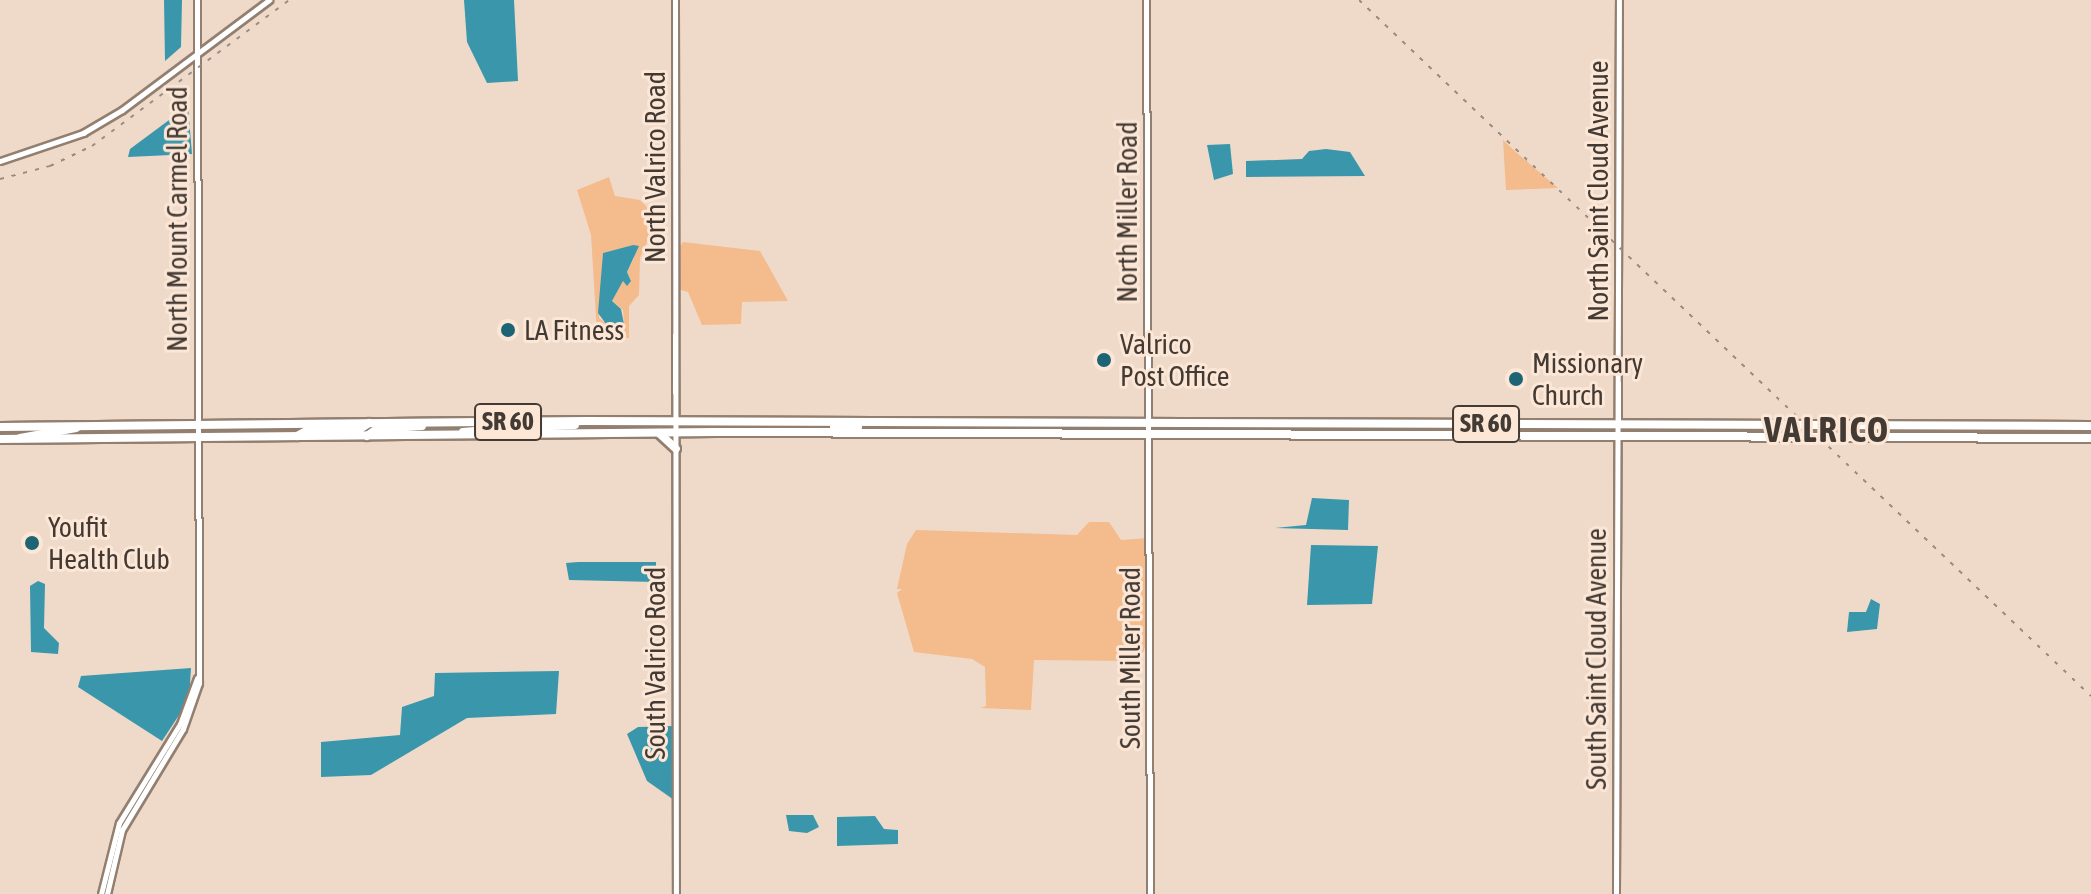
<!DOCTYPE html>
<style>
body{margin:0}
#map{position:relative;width:2091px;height:894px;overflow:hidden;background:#efdaca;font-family:"Asap Condensed",sans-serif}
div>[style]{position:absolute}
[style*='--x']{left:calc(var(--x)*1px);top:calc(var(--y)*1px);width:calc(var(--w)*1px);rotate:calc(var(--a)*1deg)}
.green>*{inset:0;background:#f4bb8c}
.water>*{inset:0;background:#3996ab}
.roads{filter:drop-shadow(2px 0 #927f70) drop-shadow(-2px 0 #927f70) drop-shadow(0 2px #927f70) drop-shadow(0 -2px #927f70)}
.secondary>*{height:5px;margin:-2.5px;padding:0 2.5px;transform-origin:2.5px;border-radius:2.5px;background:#fff}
.highway>*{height:8px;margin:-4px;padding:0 4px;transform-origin:4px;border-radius:4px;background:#fff}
.rail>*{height:2px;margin-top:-1px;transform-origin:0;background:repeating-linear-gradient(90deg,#9a8b80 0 4px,transparent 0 12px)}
.dots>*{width:22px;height:22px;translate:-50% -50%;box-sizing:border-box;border:4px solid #fce7d7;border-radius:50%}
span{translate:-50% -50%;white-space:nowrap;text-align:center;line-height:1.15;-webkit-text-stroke:6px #fce7d7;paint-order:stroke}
.shield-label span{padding:2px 6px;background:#fce7d7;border:2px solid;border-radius:6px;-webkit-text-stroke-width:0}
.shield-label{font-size:26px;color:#433a34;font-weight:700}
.street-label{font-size:28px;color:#433a34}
.poi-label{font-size:28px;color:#433a34}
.left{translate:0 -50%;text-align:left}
.district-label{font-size:36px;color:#433a34;font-weight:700;letter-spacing:2px}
</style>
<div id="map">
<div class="green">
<i style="clip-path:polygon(1503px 140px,1517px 153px,1558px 188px,1506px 190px)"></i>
<i style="clip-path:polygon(evenodd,609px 177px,615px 196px,640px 200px,658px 218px,640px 258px,639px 295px,629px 306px,629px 338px,612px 339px,597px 333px,591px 235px,577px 190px,609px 177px,633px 245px,634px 258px,627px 272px,631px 280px,623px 281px,612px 301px,623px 310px,624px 324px,608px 325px,599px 318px,603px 253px,633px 245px)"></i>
<i style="clip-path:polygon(683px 242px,760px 251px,788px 301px,742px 302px,741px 324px,702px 325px,688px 292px,678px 289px,677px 251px)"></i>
<i style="clip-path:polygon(1089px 522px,1109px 522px,1121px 540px,1148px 538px,1147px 641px,1143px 653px,1129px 661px,1034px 660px,1031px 710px,980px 708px,986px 706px,985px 667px,972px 659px,914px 652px,897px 593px,902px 589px,897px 589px,907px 544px,916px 530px,1077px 535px)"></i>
</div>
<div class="water">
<i style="clip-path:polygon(164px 0,182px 0,181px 47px,165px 61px)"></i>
<i style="clip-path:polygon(464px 0,514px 0,518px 81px,487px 83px,467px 42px)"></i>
<i style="clip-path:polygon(188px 106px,192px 154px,128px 157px,130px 149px)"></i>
<i style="clip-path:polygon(1230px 144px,1233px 174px,1214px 180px,1207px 145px)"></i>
<i style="clip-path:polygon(1326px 149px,1350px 152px,1365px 176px,1246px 177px,1246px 161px,1302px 159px,1309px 151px)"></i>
<i style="clip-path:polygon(633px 245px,639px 246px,627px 272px,631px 281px,627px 286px,623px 281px,612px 301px,621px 309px,624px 324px,609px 328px,598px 313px,603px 253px)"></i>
<i style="clip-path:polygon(1312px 498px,1349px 500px,1348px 530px,1275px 528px,1306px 525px)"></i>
<i style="clip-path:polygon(1311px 545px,1378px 546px,1372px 604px,1307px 605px)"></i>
<i style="clip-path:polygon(578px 562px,656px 562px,656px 582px,569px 580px,566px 563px)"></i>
<i style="clip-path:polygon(38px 581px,45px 584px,44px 628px,59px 643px,58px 654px,31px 652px,30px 586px)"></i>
<i style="clip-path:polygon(1871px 599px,1880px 604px,1877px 629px,1847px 632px,1849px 612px,1866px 612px)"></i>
<i style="clip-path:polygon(191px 668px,189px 700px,162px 741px,78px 687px,81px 676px)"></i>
<i style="clip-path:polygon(559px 671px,556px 714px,467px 718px,371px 775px,321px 777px,321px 742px,400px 735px,402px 707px,434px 696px,435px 673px)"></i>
<i style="clip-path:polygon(674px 726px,674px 800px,647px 781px,627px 734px,638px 727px)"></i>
<i style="clip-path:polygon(786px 815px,813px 815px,819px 827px,807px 833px,789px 831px)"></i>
<i style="clip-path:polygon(875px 816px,884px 829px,898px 830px,898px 844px,837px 846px,837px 817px)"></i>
</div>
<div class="roads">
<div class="secondary">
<i style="--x:675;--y:0;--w:894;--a:89.94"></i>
<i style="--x:1146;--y:0;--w:894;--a:89.74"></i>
<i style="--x:0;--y:161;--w:88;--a:-18.6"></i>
<i style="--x:83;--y:133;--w:45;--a:-30.5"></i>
<i style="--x:122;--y:110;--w:184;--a:-36.8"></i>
<i style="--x:675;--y:335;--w:57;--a:90"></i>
<i style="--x:1618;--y:424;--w:41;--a:-90"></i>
<i style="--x:101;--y:894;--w:73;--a:-75.8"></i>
<i style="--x:119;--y:823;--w:116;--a:-58.4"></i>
<i style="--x:180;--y:724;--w:49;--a:-69.7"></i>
<i style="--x:107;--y:894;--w:66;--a:-76.8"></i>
<i style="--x:122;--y:830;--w:118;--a:-58.9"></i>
<i style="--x:183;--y:729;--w:49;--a:-70.8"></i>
<i style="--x:199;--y:683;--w:683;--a:-90.17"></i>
<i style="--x:1616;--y:894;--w:894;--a:-89.81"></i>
</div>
<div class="highway">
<i style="--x:0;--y:427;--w:587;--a:-0.59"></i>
<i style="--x:587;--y:421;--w:1504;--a:0.19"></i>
<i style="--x:834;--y:427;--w:24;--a:0"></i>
<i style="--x:463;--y:432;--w:47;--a:-4.9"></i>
<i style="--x:510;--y:428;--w:12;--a:-31"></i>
<i style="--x:659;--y:433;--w:23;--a:43"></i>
<i style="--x:520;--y:434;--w:11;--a:-38"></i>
<i style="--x:529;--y:427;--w:46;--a:-2.5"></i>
<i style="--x:297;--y:436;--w:13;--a:-29"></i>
<i style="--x:308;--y:430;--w:52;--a:-1.1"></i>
<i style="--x:360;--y:429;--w:11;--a:-34"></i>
<i style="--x:367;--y:436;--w:12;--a:-35"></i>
<i style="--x:377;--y:429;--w:45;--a:-3.8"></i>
<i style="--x:20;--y:438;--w:57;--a:-10.1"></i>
<i style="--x:0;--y:439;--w:716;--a:-0.56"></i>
<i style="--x:716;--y:432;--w:1375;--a:0.25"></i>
</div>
</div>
<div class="rail">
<i style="--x:1359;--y:0;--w:1010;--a:43.56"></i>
<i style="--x:0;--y:179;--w:52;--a:-14.6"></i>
<i style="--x:50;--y:166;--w:47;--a:-25.5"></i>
<i style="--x:92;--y:146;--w:245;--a:-36.5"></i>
</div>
<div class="dots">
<i style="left:508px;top:330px;background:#1d6474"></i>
<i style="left:1104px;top:360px;background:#1d6474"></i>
<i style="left:1516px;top:379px;background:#1d6474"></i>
<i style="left:32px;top:543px;background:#1d6474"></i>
</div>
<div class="shield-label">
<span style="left:508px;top:422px">SR 60</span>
<span style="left:1486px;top:424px">SR 60</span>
</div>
<div class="street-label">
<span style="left:655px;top:167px;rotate:-90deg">North Valrico Road</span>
<span style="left:1598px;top:191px;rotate:-90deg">North Saint Cloud Avenue</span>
<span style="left:1127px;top:212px;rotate:-90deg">North Miller Road</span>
<span style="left:177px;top:219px;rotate:-90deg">North Mount Carmel Road</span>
<span style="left:1130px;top:658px;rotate:-90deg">South Miller Road</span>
<span style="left:1596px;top:659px;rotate:-90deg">South Saint Cloud Avenue</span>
<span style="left:655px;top:663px;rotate:-90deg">South Valrico Road</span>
</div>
<div class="poi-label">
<span class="left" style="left:524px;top:330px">LA Fitness</span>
<span class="left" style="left:1120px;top:360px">Valrico<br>Post Office</span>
<span class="left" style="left:1532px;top:379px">Missionary<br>Church</span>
<span class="left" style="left:48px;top:543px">Youfit<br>Health Club</span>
</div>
<div class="district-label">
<span style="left:1827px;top:430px">VALRICO</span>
</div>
</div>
